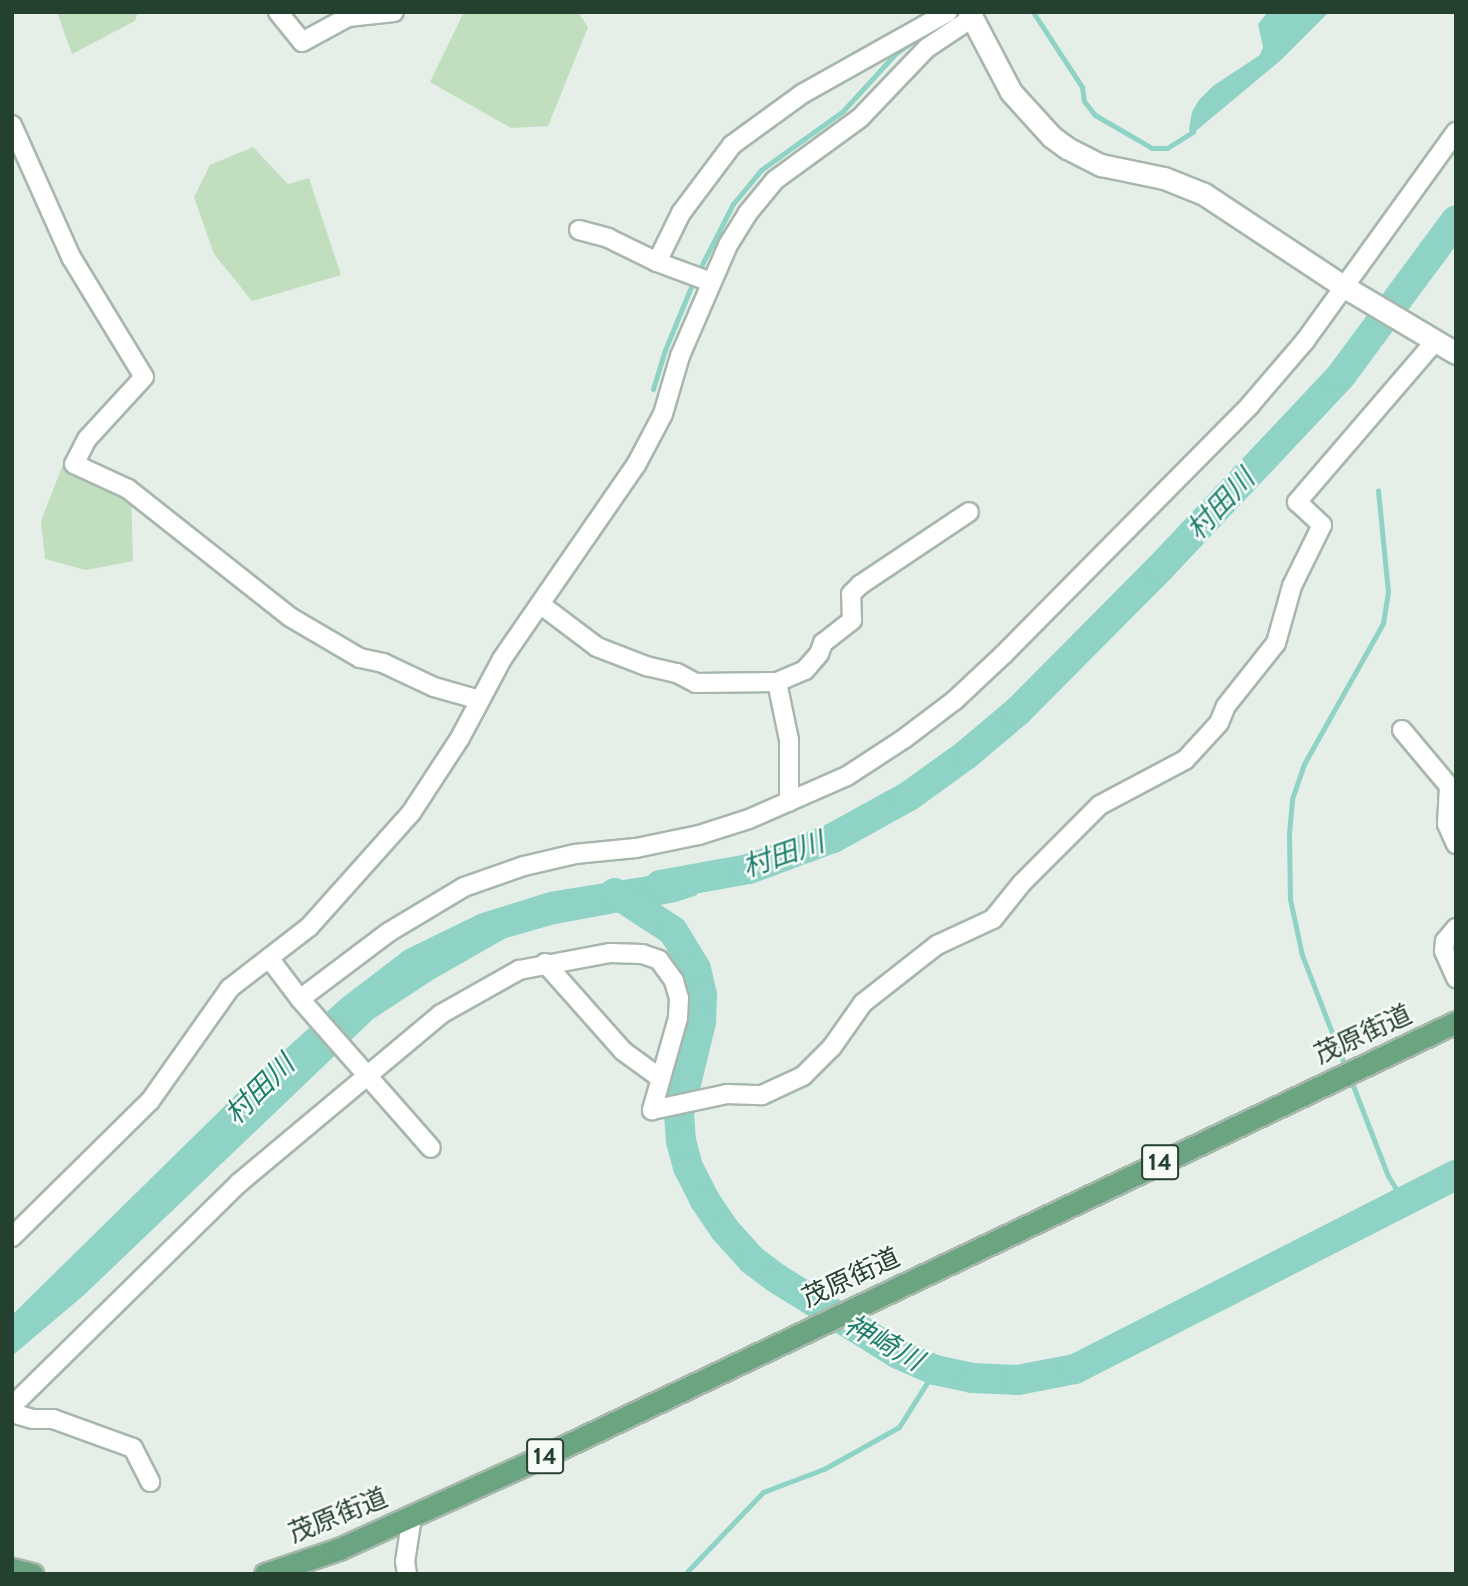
<!DOCTYPE html>
<meta charset="utf-8">
<style>
body{margin:0}
#map{position:relative;width:1468px;height:1586px;overflow:hidden;background:#e5eee7;font-family:Cabin,"Noto Sans JP",sans-serif}
div>[style]{position:absolute}
[style*='--x']{left:calc(var(--x)*1px);top:calc(var(--y)*1px);width:calc(var(--w)*1px);rotate:calc(var(--a)*1deg)}
.green>*{inset:0;background:#c1dfbf}
.water>*{inset:0;background:#8ed3c6}
.stream>*{height:5px;margin:-2.5px;padding:0 2.5px;transform-origin:2.5px;border-radius:2.5px;background:#8ed3c6}
.river>*{height:30px;margin:-15px;padding:0 15px;transform-origin:15px;border-radius:15px;background:#8ed3c6}
.roads{filter:drop-shadow(2px 0 #a7b7ac) drop-shadow(-2px 0 #a7b7ac) drop-shadow(0 2px #a7b7ac) drop-shadow(0 -2px #a7b7ac)}
.street>*{height:18px;margin:-9px;padding:0 9px;transform-origin:9px;border-radius:9px;background:#fff}
.secondary>*{height:21px;margin:-10.5px;padding:0 10.5px;transform-origin:10.5px;border-radius:10.5px;background:#fff}
.primary>*{height:21px;margin:-10.5px;padding:0 10.5px;transform-origin:10.5px;border-radius:10.5px;background:#6aa481}
span{translate:-50% -50%;white-space:nowrap;text-align:center;line-height:1.15;-webkit-text-stroke:5px #f6fbf7;paint-order:stroke}
.shield-label span{padding:2px 5px;background:#f6fbf7;border:2px solid;border-radius:5px;-webkit-text-stroke-width:0}
.shield-label{font-size:24px;color:#24412f;font-weight:700}
.street-label{font-size:26px;color:#24412f}
.water-label{font-size:28px;color:#1d7e6d;font-style:italic}
.frame{position:absolute;inset:0;border:14px solid #24412f;pointer-events:none}
</style>
<div id="map">
<div class="green">
<i style="clip-path:polygon(57px 12px,138px 12px,135px 21px,72px 54px)"></i>
<i style="clip-path:polygon(464px 12px,578px 12px,588px 27px,548px 126px,511px 128px,430px 82px)"></i>
<i style="clip-path:polygon(253px 147px,288px 184px,309px 178px,341px 275px,252px 301px,214px 254px,194px 197px,210px 165px)"></i>
<i style="clip-path:polygon(67px 454px,131px 487px,133px 561px,86px 570px,45px 559px,41px 521px)"></i>
</div>
<div class="water">
<i style="clip-path:polygon(1268px 12px,1329px 12px,1281px 60px,1191px 135px,1189px 129px,1192px 112px,1199px 100px,1213px 86px,1260px 55px,1263px 47px,1258px 24px)"></i>
<i style="clip-path:polygon(698px 868px,697px 895px,676px 902px,555px 924px,506px 938px,434px 979px,373px 1019px,84px 1295px,12px 1356px,12px 1315px,244px 1087px,341px 999px,405px 950px,479px 914px,549px 892px)"></i>
</div>
<div class="stream">
<i style="--x:1033;--y:12;--w:90;--a:56.8"></i>
<i style="--x:1082;--y:87;--w:14;--a:82"></i>
<i style="--x:1084;--y:101;--w:18;--a:52"></i>
<i style="--x:1095;--y:115;--w:66;--a:30.1"></i>
<i style="--x:1152;--y:148;--w:15;--a:0"></i>
<i style="--x:1167;--y:148;--w:31;--a:-32"></i>
<i style="--x:653;--y:389;--w:41;--a:-72.9"></i>
<i style="--x:665;--y:350;--w:74;--a:-67.6"></i>
<i style="--x:693;--y:282;--w:88;--a:-62.9"></i>
<i style="--x:733;--y:204;--w:44;--a:-50.5"></i>
<i style="--x:761;--y:170;--w:101;--a:-35.7"></i>
<i style="--x:843;--y:111;--w:77;--a:-47.6"></i>
<i style="--x:895;--y:54;--w:17;--a:-36"></i>
<i style="--x:1346;--y:1069;--w:122;--a:-111.1"></i>
<i style="--x:1302;--y:955;--w:57;--a:-102.1"></i>
<i style="--x:1290;--y:899;--w:65;--a:-90.9"></i>
<i style="--x:1289;--y:834;--w:35;--a:-85"></i>
<i style="--x:1292;--y:799;--w:37;--a:-71"></i>
<i style="--x:1304;--y:764;--w:162;--a:-60.7"></i>
<i style="--x:1383;--y:623;--w:31;--a:-81"></i>
<i style="--x:1388;--y:592;--w:102;--a:-95.6"></i>
<i style="--x:1350;--y:1078;--w:105;--a:68.8"></i>
<i style="--x:1388;--y:1176;--w:31;--a:58"></i>
<i style="--x:685;--y:1574;--w:113;--a:-46.4"></i>
<i style="--x:763;--y:1492;--w:65;--a:-20.7"></i>
<i style="--x:824;--y:1469;--w:86;--a:-29.2"></i>
<i style="--x:899;--y:1427;--w:67;--a:-57.7"></i>
</div>
<div class="river">
<i style="--x:660;--y:885;--w:90;--a:-10.2"></i>
<i style="--x:749;--y:869;--w:90;--a:-20.3"></i>
<i style="--x:833;--y:838;--w:87;--a:-28.9"></i>
<i style="--x:909;--y:796;--w:72;--a:-35.9"></i>
<i style="--x:967;--y:754;--w:67;--a:-40.1"></i>
<i style="--x:1018;--y:711;--w:202;--a:-45.2"></i>
<i style="--x:1160;--y:568;--w:262;--a:-46.7"></i>
<i style="--x:1340;--y:377;--w:195;--a:-53.5"></i>
<i style="--x:615;--y:893;--w:69;--a:33.2"></i>
<i style="--x:673;--y:931;--w:44;--a:58.8"></i>
<i style="--x:696;--y:969;--w:27;--a:77"></i>
<i style="--x:702;--y:995;--w:27;--a:92"></i>
<i style="--x:701;--y:1022;--w:94;--a:103.6"></i>
<i style="--x:679;--y:1113;--w:28;--a:86"></i>
<i style="--x:681;--y:1141;--w:27;--a:75"></i>
<i style="--x:688;--y:1167;--w:36;--a:63"></i>
<i style="--x:704;--y:1199;--w:37;--a:56"></i>
<i style="--x:725;--y:1230;--w:40;--a:48"></i>
<i style="--x:752;--y:1260;--w:30;--a:37"></i>
<i style="--x:776;--y:1278;--w:144;--a:31.9"></i>
<i style="--x:898;--y:1354;--w:40;--a:23.4"></i>
<i style="--x:935;--y:1370;--w:38;--a:12"></i>
<i style="--x:972;--y:1378;--w:46;--a:2.5"></i>
<i style="--x:1018;--y:1380;--w:58;--a:-10.9"></i>
<i style="--x:1075;--y:1369;--w:428;--a:-27"></i>
</div>
<div class="roads">
<div class="street">
<i style="--x:278;--y:12;--w:38;--a:51"></i>
<i style="--x:302;--y:42;--w:52;--a:-28.5"></i>
<i style="--x:348;--y:17;--w:46;--a:-6.2"></i>
<i style="--x:12;--y:125;--w:145;--a:65.9"></i>
<i style="--x:71;--y:257;--w:140;--a:58.7"></i>
<i style="--x:144;--y:377;--w:84;--a:132.6"></i>
<i style="--x:87;--y:439;--w:28;--a:117"></i>
<i style="--x:74;--y:464;--w:60;--a:24.8"></i>
<i style="--x:128;--y:489;--w:206;--a:38.3"></i>
<i style="--x:290;--y:617;--w:81;--a:30.4"></i>
<i style="--x:360;--y:658;--w:24;--a:12"></i>
<i style="--x:383;--y:663;--w:56;--a:25.2"></i>
<i style="--x:434;--y:687;--w:48;--a:15.8"></i>
<i style="--x:579;--y:230;--w:30;--a:15"></i>
<i style="--x:608;--y:238;--w:55;--a:26.1"></i>
<i style="--x:711;--y:282;--w:58;--a:-159.7"></i>
<i style="--x:657;--y:262;--w:55;--a:-63.9"></i>
<i style="--x:681;--y:213;--w:85;--a:-53.1"></i>
<i style="--x:732;--y:145;--w:87;--a:-36.1"></i>
<i style="--x:802;--y:94;--w:167;--a:-29.3"></i>
<i style="--x:540;--y:604;--w:71;--a:37"></i>
<i style="--x:597;--y:647;--w:53;--a:21.2"></i>
<i style="--x:646;--y:666;--w:32;--a:13"></i>
<i style="--x:677;--y:673;--w:21;--a:28"></i>
<i style="--x:696;--y:683;--w:81;--a:-0.7"></i>
<i style="--x:777;--y:682;--w:30;--a:-23"></i>
<i style="--x:805;--y:670;--w:21;--a:-49"></i>
<i style="--x:819;--y:654;--w:12;--a:-70"></i>
<i style="--x:823;--y:643;--w:37;--a:-38"></i>
<i style="--x:852;--y:620;--w:26;--a:-92"></i>
<i style="--x:851;--y:594;--w:13;--a:-45"></i>
<i style="--x:860;--y:585;--w:131;--a:-33.8"></i>
<i style="--x:777;--y:682;--w:59;--a:78.3"></i>
<i style="--x:789;--y:740;--w:62;--a:90"></i>
<i style="--x:1402;--y:730;--w:73;--a:50"></i>
<i style="--x:1449;--y:786;--w:38;--a:93"></i>
<i style="--x:1447;--y:824;--w:22;--a:66"></i>
<i style="--x:1456;--y:928;--w:17;--a:130"></i>
<i style="--x:1445;--y:941;--w:10;--a:96"></i>
<i style="--x:1444;--y:951;--w:30;--a:66"></i>
<i style="--x:269;--y:958;--w:51;--a:52.9"></i>
<i style="--x:300;--y:999;--w:198;--a:48.7"></i>
<i style="--x:545;--y:963;--w:118;--a:48.4"></i>
<i style="--x:623;--y:1051;--w:46;--a:36.1"></i>
<i style="--x:300;--y:999;--w:111;--a:-37"></i>
<i style="--x:389;--y:932;--w:87;--a:-31"></i>
<i style="--x:464;--y:887;--w:64;--a:-19.3"></i>
<i style="--x:524;--y:866;--w:52;--a:-13.2"></i>
<i style="--x:575;--y:854;--w:61;--a:-5.6"></i>
<i style="--x:636;--y:848;--w:64;--a:-11.7"></i>
<i style="--x:699;--y:835;--w:52;--a:-17.7"></i>
<i style="--x:749;--y:819;--w:107;--a:-23.7"></i>
<i style="--x:847;--y:776;--w:69;--a:-33.2"></i>
<i style="--x:905;--y:738;--w:63;--a:-37.2"></i>
<i style="--x:955;--y:700;--w:67;--a:-43.2"></i>
<i style="--x:1004;--y:654;--w:350;--a:-45.3"></i>
<i style="--x:1250;--y:405;--w:84;--a:-49.3"></i>
<i style="--x:1305;--y:341;--w:258;--a:-54.2"></i>
<i style="--x:12;--y:1237;--w:194;--a:-44.6"></i>
<i style="--x:150;--y:1101;--w:138;--a:-54.7"></i>
<i style="--x:230;--y:988;--w:100;--a:-37.7"></i>
<i style="--x:309;--y:927;--w:153;--a:-48.2"></i>
<i style="--x:411;--y:813;--w:90;--a:-56.8"></i>
<i style="--x:460;--y:738;--w:89;--a:-62"></i>
<i style="--x:502;--y:659;--w:236;--a:-55.4"></i>
<i style="--x:636;--y:465;--w:58;--a:-62.1"></i>
<i style="--x:663;--y:414;--w:60;--a:-73.7"></i>
<i style="--x:680;--y:356;--w:121;--a:-66.6"></i>
<i style="--x:728;--y:245;--w:36;--a:-58"></i>
<i style="--x:747;--y:214;--w:44;--a:-50.5"></i>
<i style="--x:775;--y:180;--w:105;--a:-36.1"></i>
<i style="--x:860;--y:118;--w:97;--a:-46.3"></i>
<i style="--x:927;--y:48;--w:54;--a:-33.7"></i>
<i style="--x:12;--y:1406;--w:318;--a:-44.5"></i>
<i style="--x:239;--y:1183;--w:263;--a:-39.9"></i>
<i style="--x:441;--y:1014;--w:90;--a:-29.4"></i>
<i style="--x:519;--y:970;--w:93;--a:-10.6"></i>
<i style="--x:610;--y:953;--w:32;--a:2"></i>
<i style="--x:642;--y:954;--w:18;--a:19"></i>
<i style="--x:659;--y:960;--w:26;--a:54"></i>
<i style="--x:674;--y:981;--w:18;--a:74"></i>
<i style="--x:679;--y:998;--w:20;--a:93"></i>
<i style="--x:678;--y:1018;--w:96;--a:105.8"></i>
<i style="--x:652;--y:1110;--w:77;--a:-12"></i>
<i style="--x:727;--y:1094;--w:35;--a:2"></i>
<i style="--x:762;--y:1095;--w:45;--a:-24.9"></i>
<i style="--x:803;--y:1076;--w:41;--a:-45"></i>
<i style="--x:832;--y:1047;--w:54;--a:-54.8"></i>
<i style="--x:863;--y:1003;--w:94;--a:-38.1"></i>
<i style="--x:937;--y:945;--w:62;--a:-24.9"></i>
<i style="--x:993;--y:919;--w:46;--a:-51.1"></i>
<i style="--x:1022;--y:883;--w:110;--a:-45"></i>
<i style="--x:1100;--y:805;--w:96;--a:-27.9"></i>
<i style="--x:1185;--y:760;--w:50;--a:-47.4"></i>
<i style="--x:1219;--y:723;--w:18;--a:-68"></i>
<i style="--x:1226;--y:706;--w:80;--a:-51.6"></i>
<i style="--x:1276;--y:643;--w:59;--a:-74.3"></i>
<i style="--x:1292;--y:586;--w:68;--a:-63.8"></i>
<i style="--x:1322;--y:525;--w:34;--a:-137"></i>
<i style="--x:1297;--y:502;--w:210;--a:-49.3"></i>
<i style="--x:12;--y:1413;--w:22;--a:16"></i>
<i style="--x:33;--y:1419;--w:20;--a:0"></i>
<i style="--x:53;--y:1419;--w:85;--a:19.9"></i>
<i style="--x:133;--y:1448;--w:38;--a:63"></i>
<i style="--x:407;--y:1574;--w:12;--a:-99"></i>
<i style="--x:405;--y:1562;--w:46;--a:-81.2"></i>
</div>
<div class="secondary">
<i style="--x:969;--y:12;--w:90;--a:62.3"></i>
<i style="--x:1011;--y:92;--w:61;--a:47.7"></i>
<i style="--x:1052;--y:137;--w:19;--a:36"></i>
<i style="--x:1067;--y:148;--w:38;--a:27"></i>
<i style="--x:1101;--y:165;--w:64;--a:11.7"></i>
<i style="--x:1164;--y:178;--w:43;--a:21.8"></i>
<i style="--x:1204;--y:194;--w:167;--a:33.5"></i>
<i style="--x:1343;--y:286;--w:131;--a:30.7"></i>
</div>
<div class="primary">
<i style="--x:12;--y:1569;--w:21;--a:14"></i>
<i style="--x:265;--y:1574;--w:78;--a:-18.7"></i>
<i style="--x:339;--y:1549;--w:223;--a:-24.4"></i>
<i style="--x:542;--y:1457;--w:1012;--a:-25.45"></i>
</div>
</div>
<div class="shield-label">
<span style="left:1160px;top:1162px">14</span>
<span style="left:545px;top:1456px">14</span>
</div>
<div class="street-label">
<span style="left:1363px;top:1035px;rotate:-25deg">茂原街道</span>
<span style="left:851px;top:1278px;rotate:-25deg">茂原街道</span>
<span style="left:338px;top:1516px;rotate:-22deg">茂原街道</span>
</div>
<div class="water-label">
<span style="left:1220px;top:504px;rotate:-47deg">村田川</span>
<span style="left:783px;top:854px;rotate:-19deg">村田川</span>
<span style="left:259px;top:1089px;rotate:-45deg">村田川</span>
<span style="left:884px;top:1342px;rotate:29deg">神崎川</span>
</div>
<div class="frame"></div>
</div>
